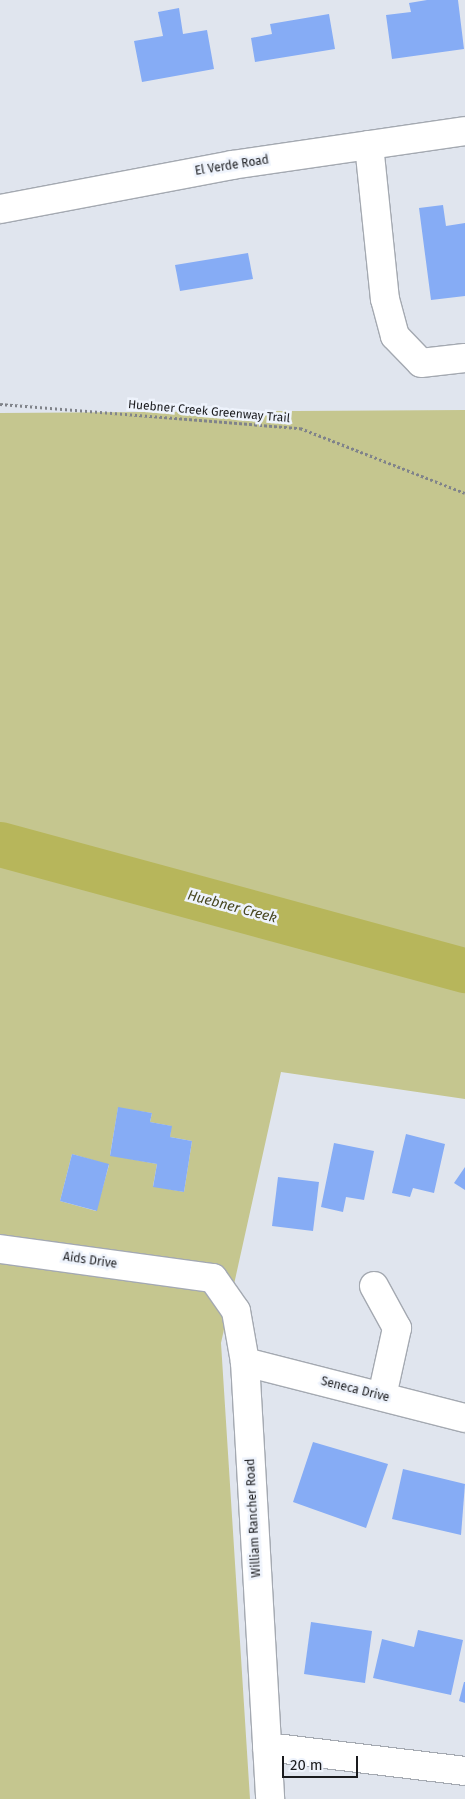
<!DOCTYPE html>
<style>
body{margin:0}
#map{position:relative;width:465px;height:1799px;overflow:hidden;background:#e0e5ee;font-family:"Fira Sans",sans-serif}
div>[style]{position:absolute}
[style*='--x']{left:calc(var(--x)*1px);top:calc(var(--y)*1px);width:calc(var(--w)*1px);rotate:calc(var(--a)*1deg)}
.green>*{inset:0;background:#c5c68f}
.river>*{height:45px;margin:-22.5px;padding:0 22.5px;transform-origin:22.5px;border-radius:22.5px;background:#b7b65b}
.building>*{inset:0;background:#86acf5}
.path>*{height:3px;margin-top:-1.5px;transform-origin:0;background:repeating-linear-gradient(90deg,#80838a 0 2.5px,transparent 0 5px)}
.roads{filter:drop-shadow(1px 0 #a4a9b1) drop-shadow(-1px 0 #a4a9b1) drop-shadow(0 1px #a4a9b1) drop-shadow(0 -1px #a4a9b1)}
.minor>*{height:28px;margin:-14px;padding:0 14px;transform-origin:14px;border-radius:14px;background:#fff}
span{translate:-50% -50%;white-space:nowrap;text-align:center;line-height:1.15;-webkit-text-stroke:5px #eef3fc;paint-order:stroke}
.street-label{font-size:12px;color:#1a1b1e}
.water-label{font-size:14px;color:#484721;font-style:italic}
.scale{position:absolute;left:282px;top:1756px;width:76px;height:22px;box-sizing:border-box;border:2px solid #1a1b1e;border-top:0;padding-left:6px;font-size:15px;line-height:18px;white-space:nowrap;color:#1a1b1e;-webkit-text-stroke:4px #eef3fc;paint-order:stroke}
</style>
<div id="map">
<div class="green">
<i style="clip-path:polygon(evenodd,465px 410px,465px 1099px,281px 1072px,221px 1343px,250px 1799px,0 1799px,0 413px,465px 410px,118px 1108px,152px 1113px,150px 1122px,171px 1126px,170px 1137px,192px 1141px,184px 1192px,153px 1186px,157px 1164px,110px 1155px,118px 1108px,465px 410px,72px 1154px,109px 1165px,96px 1211px,60px 1201px,72px 1154px)"></i>
</div>
<div class="river">
<i style="--x:0;--y:844;--w:482;--a:15.2"></i>
</div>
<div class="building">
<i style="clip-path:polygon(427px 0,458px 0,464px 49px,392px 59px,386px 15px,411px 12px,409px 3px)"></i>
<i style="clip-path:polygon(179px 8px,183px 34px,207px 30px,214px 69px,142px 82px,134px 41px,163px 36px,158px 12px)"></i>
<i style="clip-path:polygon(329px 14px,335px 49px,255px 62px,251px 38px,272px 34px,270px 24px)"></i>
<i style="clip-path:polygon(443px 205px,446px 226px,465px 223px,465px 296px,431px 300px,419px 208px)"></i>
<i style="clip-path:polygon(248px 253px,253px 279px,180px 291px,175px 265px)"></i>
<i style="clip-path:polygon(118px 1107px,152px 1113px,150px 1122px,172px 1126px,170px 1137px,192px 1141px,184px 1192px,153px 1187px,157px 1164px,110px 1156px)"></i>
<i style="clip-path:polygon(406px 1134px,445px 1144px,434px 1193px,413px 1188px,410px 1197px,392px 1193px)"></i>
<i style="clip-path:polygon(334px 1143px,374px 1151px,364px 1200px,346px 1197px,343px 1212px,321px 1207px)"></i>
<i style="clip-path:polygon(72px 1154px,109px 1164px,97px 1211px,60px 1201px)"></i>
<i style="clip-path:polygon(465px 1167px,465px 1190px,454px 1183px)"></i>
<i style="clip-path:polygon(278px 1177px,319px 1182px,313px 1231px,272px 1226px)"></i>
<i style="clip-path:polygon(313px 1442px,388px 1464px,366px 1528px,293px 1502px)"></i>
<i style="clip-path:polygon(403px 1469px,465px 1484px,461px 1535px,392px 1519px)"></i>
<i style="clip-path:polygon(311px 1622px,372px 1631px,365px 1683px,304px 1674px)"></i>
<i style="clip-path:polygon(418px 1630px,463px 1640px,451px 1695px,373px 1678px,382px 1639px,414px 1647px)"></i>
<i style="clip-path:polygon(464px 1682px,465px 1682px,465px 1703px,459px 1701px)"></i>
</div>
<div class="path">
<i style="--x:0;--y:404;--w:301;--a:4.6"></i>
<i style="--x:300;--y:428;--w:177;--a:21.5"></i>
</div>
<div class="roads">
<div class="minor">
<i style="--x:369;--y:145;--w:155;--a:84.1"></i>
<i style="--x:385;--y:299;--w:38;--a:75"></i>
<i style="--x:395;--y:336;--w:37;--a:46"></i>
<i style="--x:421;--y:363;--w:44;--a:-6.5"></i>
<i style="--x:0;--y:209;--w:236;--a:-10.7"></i>
<i style="--x:232;--y:165;--w:235;--a:-8.3"></i>
<i style="--x:0;--y:1249;--w:215;--a:7.8"></i>
<i style="--x:213;--y:1278;--w:40;--a:55.1"></i>
<i style="--x:236;--y:1311;--w:52;--a:80"></i>
<i style="--x:245;--y:1362;--w:438;--a:86.7"></i>
<i style="--x:374;--y:1286;--w:48;--a:61.3"></i>
<i style="--x:397;--y:1328;--w:70;--a:102.4"></i>
<i style="--x:245;--y:1362;--w:227;--a:14.3"></i>
<i style="--x:267;--y:1747;--w:199;--a:6.9"></i>
</div>
</div>
<div class="street-label">
<span style="left:232px;top:166px;rotate:-9deg">El Verde Road</span>
<span style="left:209px;top:412px;rotate:5deg">Huebner Creek Greenway Trail</span>
<span style="left:90px;top:1261px;rotate:8deg">Aids Drive</span>
<span style="left:355px;top:1390px;rotate:14deg">Seneca Drive</span>
<span style="left:254px;top:1518px;rotate:-93deg">William Rancher Road</span>
</div>
<div class="water-label">
<span style="left:232px;top:907px;rotate:15deg">Huebner Creek</span>
</div>
<div class="scale">20 m</div>
</div>
